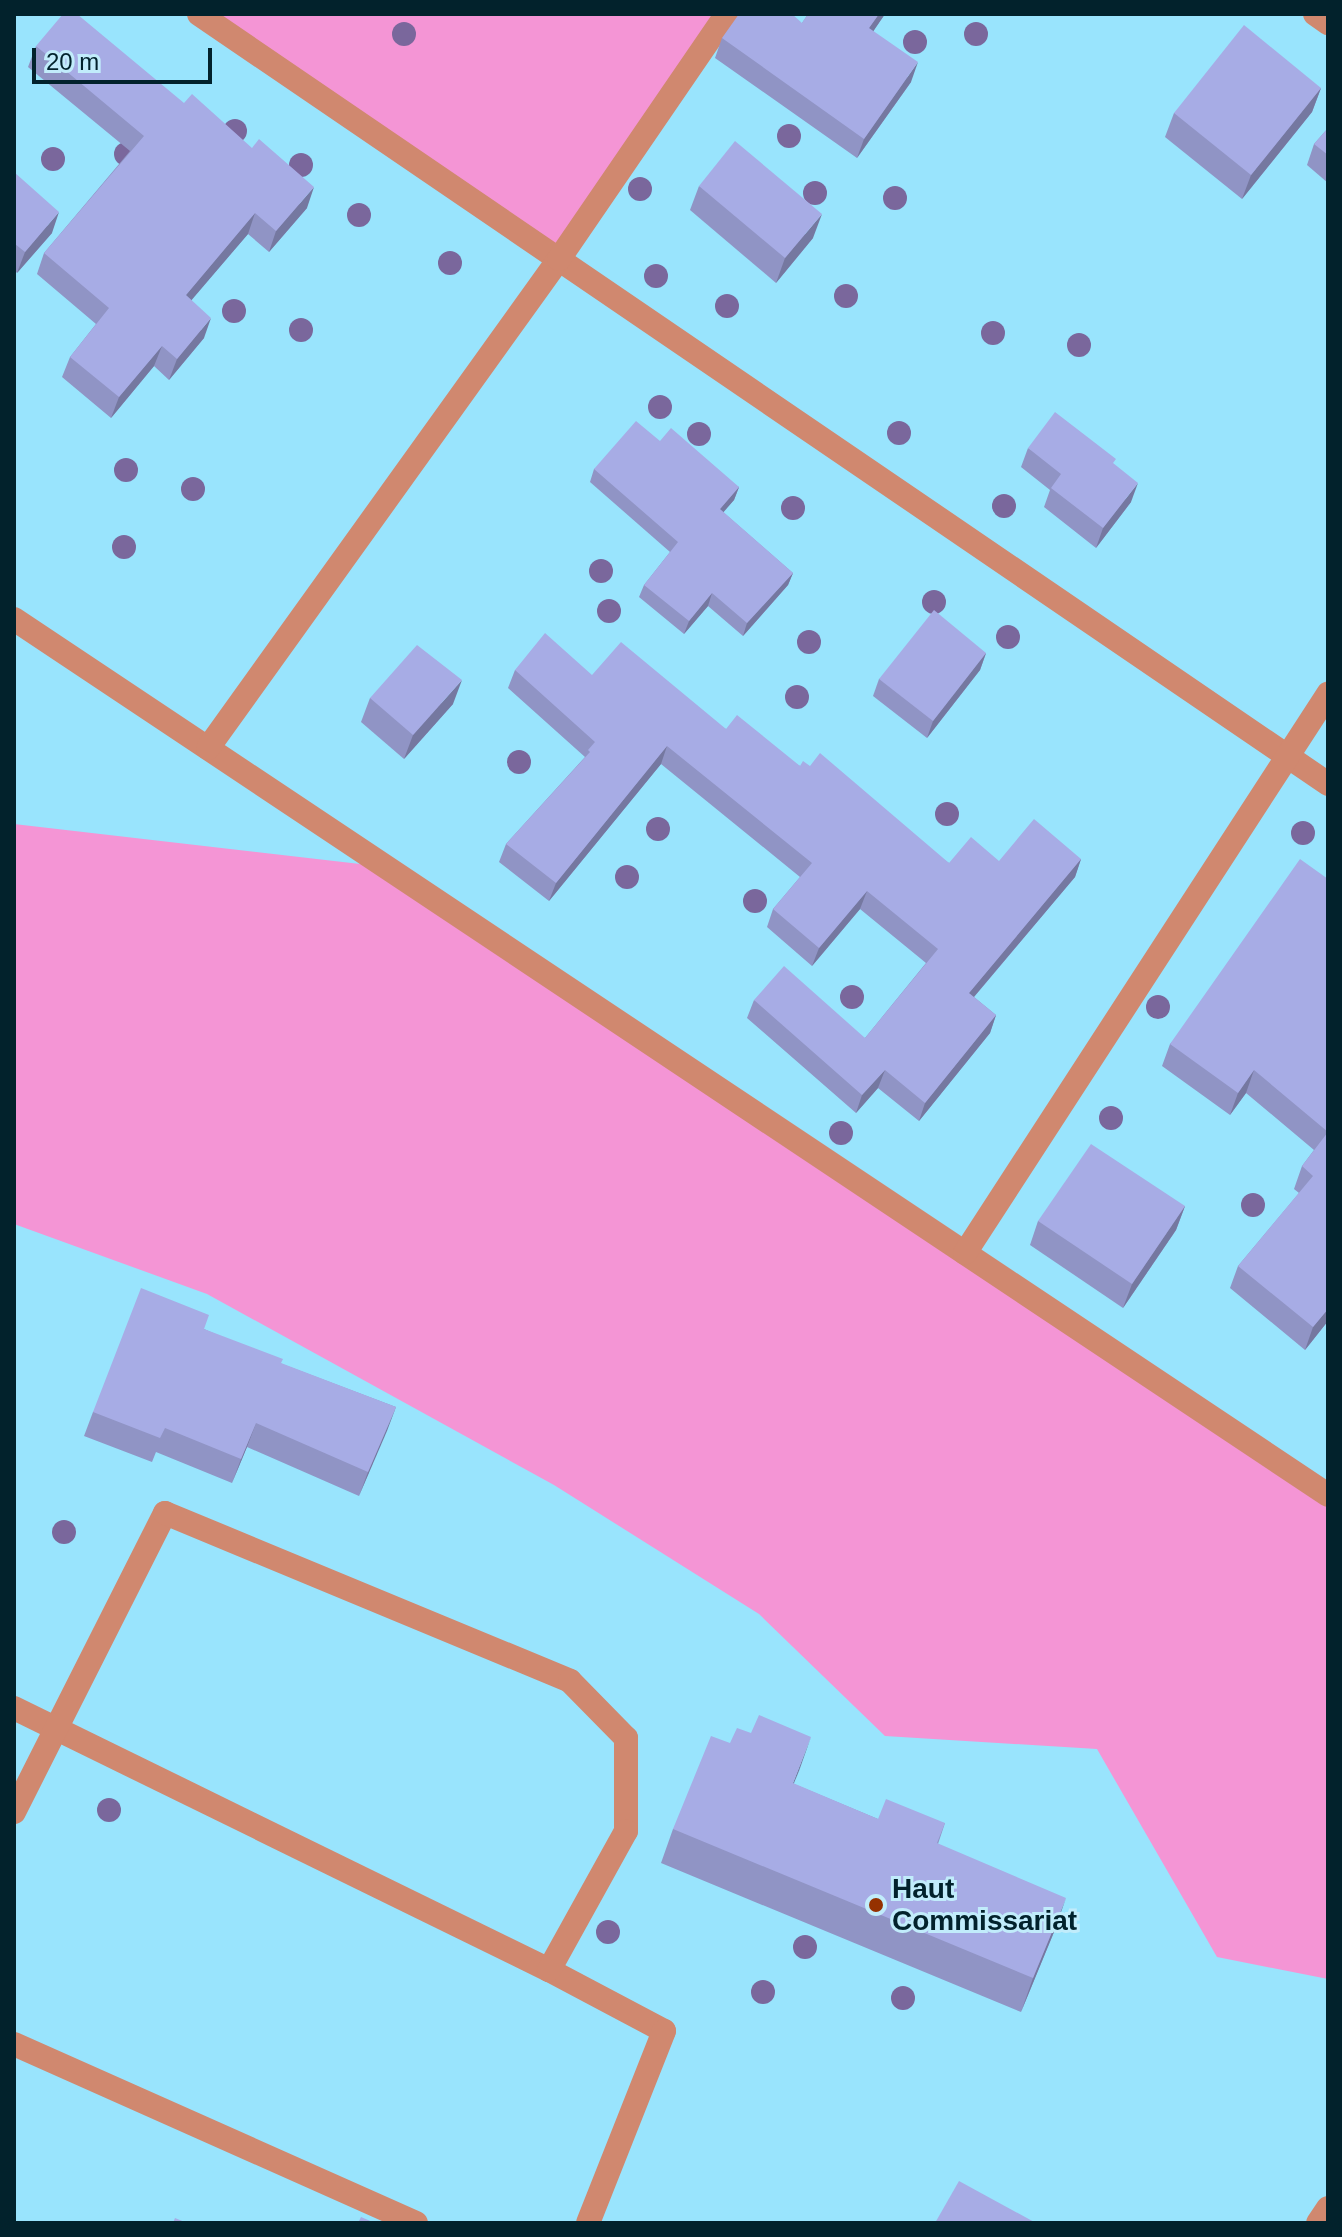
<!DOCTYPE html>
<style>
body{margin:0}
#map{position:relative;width:1342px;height:2237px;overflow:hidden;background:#99e4fd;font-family:Arial,sans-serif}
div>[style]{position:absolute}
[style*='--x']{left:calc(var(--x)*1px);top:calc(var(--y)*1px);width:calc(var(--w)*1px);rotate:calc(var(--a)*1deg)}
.green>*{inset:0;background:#f495d5}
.lane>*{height:24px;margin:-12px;padding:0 12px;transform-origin:12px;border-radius:12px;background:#d0886f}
.street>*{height:24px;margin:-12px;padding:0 12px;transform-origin:12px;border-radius:12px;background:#d0886f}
.trees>*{width:24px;height:24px;margin:-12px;border-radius:50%;background:#7a679c}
.wall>*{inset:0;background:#9094c5}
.shaded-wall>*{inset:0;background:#7578a0}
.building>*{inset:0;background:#a7ace5}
.dots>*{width:22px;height:22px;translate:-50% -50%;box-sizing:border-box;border:4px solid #c1ecfb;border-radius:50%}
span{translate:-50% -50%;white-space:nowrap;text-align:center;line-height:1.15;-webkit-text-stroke:6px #c1ecfb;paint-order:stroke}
.poi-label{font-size:28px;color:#02222c;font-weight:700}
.left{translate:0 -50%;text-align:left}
.frame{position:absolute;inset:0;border:16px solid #02222c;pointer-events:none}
.scale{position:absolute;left:32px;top:48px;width:180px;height:36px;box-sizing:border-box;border:4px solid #02222c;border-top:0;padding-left:10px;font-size:24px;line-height:28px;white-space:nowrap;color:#02222c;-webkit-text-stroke:6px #c1ecfb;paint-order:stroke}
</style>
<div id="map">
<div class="green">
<i style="clip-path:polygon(199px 14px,727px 14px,559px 259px)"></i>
<i style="clip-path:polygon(14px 824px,386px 867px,1328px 1495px,1328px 1979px,1217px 1957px,1097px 1749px,885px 1736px,759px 1614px,554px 1485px,207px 1294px,14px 1224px)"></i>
</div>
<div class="lane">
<i style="--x:14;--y:1708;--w:596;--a:26.09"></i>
<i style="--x:549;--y:1970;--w:130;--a:27.9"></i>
<i style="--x:664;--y:2031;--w:206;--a:111.6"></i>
<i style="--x:14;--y:1812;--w:335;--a:-63.2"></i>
<i style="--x:165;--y:1513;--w:438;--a:22.5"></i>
<i style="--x:570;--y:1681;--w:80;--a:45.5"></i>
<i style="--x:626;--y:1738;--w:93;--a:90"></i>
<i style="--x:626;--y:1831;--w:159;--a:119"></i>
</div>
<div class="street">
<i style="--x:199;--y:14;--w:1367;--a:34.29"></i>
<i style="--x:1315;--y:14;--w:16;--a:35"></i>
<i style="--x:14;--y:619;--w:1579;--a:33.69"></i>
<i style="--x:208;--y:748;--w:602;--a:-54.33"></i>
<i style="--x:559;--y:259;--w:297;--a:-55.6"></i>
<i style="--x:965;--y:1253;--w:667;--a:-57"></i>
<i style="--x:14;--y:2044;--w:440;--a:24"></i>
<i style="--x:1318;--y:2223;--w:18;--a:-56"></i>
</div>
<div class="trees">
<i style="left:404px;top:34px"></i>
<i style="left:976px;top:34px"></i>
<i style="left:915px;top:42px"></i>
<i style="left:235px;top:131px"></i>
<i style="left:789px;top:136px"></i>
<i style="left:126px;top:154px"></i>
<i style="left:53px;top:159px"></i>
<i style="left:301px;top:165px"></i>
<i style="left:640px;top:189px"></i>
<i style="left:815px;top:193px"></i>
<i style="left:895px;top:198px"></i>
<i style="left:359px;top:215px"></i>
<i style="left:450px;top:263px"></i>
<i style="left:656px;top:276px"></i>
<i style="left:846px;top:296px"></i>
<i style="left:727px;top:306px"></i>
<i style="left:234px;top:311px"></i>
<i style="left:301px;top:330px"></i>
<i style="left:993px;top:333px"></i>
<i style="left:1079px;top:345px"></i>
<i style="left:660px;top:407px"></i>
<i style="left:899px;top:433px"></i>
<i style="left:699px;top:434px"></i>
<i style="left:126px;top:470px"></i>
<i style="left:193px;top:489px"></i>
<i style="left:1004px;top:506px"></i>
<i style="left:793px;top:508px"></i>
<i style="left:124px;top:547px"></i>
<i style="left:601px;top:571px"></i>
<i style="left:934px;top:602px"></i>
<i style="left:609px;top:611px"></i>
<i style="left:1008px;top:637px"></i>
<i style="left:809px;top:642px"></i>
<i style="left:797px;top:697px"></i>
<i style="left:519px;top:762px"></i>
<i style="left:947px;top:814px"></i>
<i style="left:658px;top:829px"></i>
<i style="left:1303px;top:833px"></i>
<i style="left:627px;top:877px"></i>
<i style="left:755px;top:901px"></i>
<i style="left:852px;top:997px"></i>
<i style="left:1158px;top:1007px"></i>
<i style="left:1111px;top:1118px"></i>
<i style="left:841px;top:1133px"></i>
<i style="left:1253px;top:1205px"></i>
<i style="left:64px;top:1532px"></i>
<i style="left:109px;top:1810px"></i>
<i style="left:608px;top:1932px"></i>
<i style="left:805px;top:1947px"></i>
<i style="left:763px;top:1992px"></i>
<i style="left:903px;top:1998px"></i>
</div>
<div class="wall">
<i style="clip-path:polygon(808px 14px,885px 14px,873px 31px,911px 82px,857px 158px,715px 58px,722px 38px,802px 23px)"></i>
<i style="clip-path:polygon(36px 46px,307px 208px,269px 252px,248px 234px,191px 300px,204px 338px,169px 380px,154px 366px,111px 418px,62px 377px,70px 357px,96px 324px,37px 274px,44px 253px,130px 151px,28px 67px)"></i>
<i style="clip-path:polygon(1321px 88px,1312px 112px,1242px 199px,1165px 137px,1174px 113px)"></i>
<i style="clip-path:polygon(1328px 128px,1328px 183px,1307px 165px,1314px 144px)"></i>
<i style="clip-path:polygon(14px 172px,52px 233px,17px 273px,14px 270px)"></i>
<i style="clip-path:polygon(699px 186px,813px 238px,776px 283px,690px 210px)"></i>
<i style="clip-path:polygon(660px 441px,739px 487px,734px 500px,723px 512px,793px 573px,788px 585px,743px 636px,708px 606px,684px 634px,639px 597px,644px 585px,670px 552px,590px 482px,594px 469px)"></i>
<i style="clip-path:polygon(1028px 448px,1131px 502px,1096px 548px,1044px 507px,1050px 490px,1021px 467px)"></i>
<i style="clip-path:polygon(986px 653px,980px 670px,927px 738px,873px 696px,879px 679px)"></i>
<i style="clip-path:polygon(515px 670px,592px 675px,726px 729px,800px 766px,949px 863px,1081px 859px,1075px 877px,974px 997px,996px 1015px,990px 1033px,919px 1121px,878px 1088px,856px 1113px,747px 1018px,754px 1000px,865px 1038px,926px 963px,860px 909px,812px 966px,767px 927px,773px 909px,800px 877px,661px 764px,549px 901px,499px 862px,506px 844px,585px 757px,508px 688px)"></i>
<i style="clip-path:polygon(370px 698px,453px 704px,404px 759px,361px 722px)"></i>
<i style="clip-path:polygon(1328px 879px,1328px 1321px,1305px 1350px,1230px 1288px,1238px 1266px,1299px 1193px,1294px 1189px,1302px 1166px,1314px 1150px,1246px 1093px,1230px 1115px,1162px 1066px,1170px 1044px)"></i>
<i style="clip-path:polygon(1185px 1206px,1176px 1230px,1123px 1308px,1030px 1245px,1038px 1221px)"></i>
<i style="clip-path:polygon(204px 1329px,282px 1364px,396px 1407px,359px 1496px,247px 1447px,232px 1483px,156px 1452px,152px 1462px,84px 1436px,93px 1412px)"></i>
<i style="clip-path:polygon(794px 1784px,878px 1819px,945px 1823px,938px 1844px,1054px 1932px,1021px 2012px,661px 1863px,673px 1829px)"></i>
</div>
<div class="shaded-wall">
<i style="clip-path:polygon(879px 14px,885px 14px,862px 48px,869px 28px)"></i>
<i style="clip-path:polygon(918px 62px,911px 82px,857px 158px,864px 139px)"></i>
<i style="clip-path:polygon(1321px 88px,1312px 112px,1242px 199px,1251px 175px)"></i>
<i style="clip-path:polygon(314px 187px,307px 208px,269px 252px,276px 231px)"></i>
<i style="clip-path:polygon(59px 212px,52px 233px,17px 273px,25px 252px)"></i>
<i style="clip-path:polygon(255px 213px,248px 234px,178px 316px,186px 295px)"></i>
<i style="clip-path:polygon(822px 214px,813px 238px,776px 283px,785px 258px)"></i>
<i style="clip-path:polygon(211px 318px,204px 338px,169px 380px,177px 359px)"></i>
<i style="clip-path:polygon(162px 346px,154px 366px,111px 418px,119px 397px)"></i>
<i style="clip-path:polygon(1138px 483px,1131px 502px,1096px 548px,1103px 528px)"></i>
<i style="clip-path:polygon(739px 487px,734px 500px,715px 522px,720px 509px)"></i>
<i style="clip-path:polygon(793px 573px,788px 585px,743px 636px,747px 623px)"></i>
<i style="clip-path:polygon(712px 593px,708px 606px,684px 634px,689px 621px)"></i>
<i style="clip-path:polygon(986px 653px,980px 670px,927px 738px,933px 721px)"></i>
<i style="clip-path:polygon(462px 680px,453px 704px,404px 759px,413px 735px)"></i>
<i style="clip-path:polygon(667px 746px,661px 764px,549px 901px,556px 883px)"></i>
<i style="clip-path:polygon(1081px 859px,1075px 877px,962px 1011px,969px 993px)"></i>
<i style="clip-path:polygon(867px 891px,860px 909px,812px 966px,819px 948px)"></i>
<i style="clip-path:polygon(996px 1015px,990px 1033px,919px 1121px,925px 1103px)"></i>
<i style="clip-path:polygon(885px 1070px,878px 1088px,856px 1113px,862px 1095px)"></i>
<i style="clip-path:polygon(1254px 1070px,1246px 1093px,1230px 1115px,1238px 1093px)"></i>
<i style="clip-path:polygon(1185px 1206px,1176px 1230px,1123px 1308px,1132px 1284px)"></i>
<i style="clip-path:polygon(1328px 1309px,1328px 1321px,1305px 1350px,1313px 1327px)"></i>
<i style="clip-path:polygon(396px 1407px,387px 1431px,359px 1496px,368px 1472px)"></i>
<i style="clip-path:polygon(256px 1423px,247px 1447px,232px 1483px,241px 1459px)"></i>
<i style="clip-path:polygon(811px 1737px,799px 1771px,780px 1817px,793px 1783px)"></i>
<i style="clip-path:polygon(1066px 1898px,1054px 1932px,1021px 2012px,1033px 1978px)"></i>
</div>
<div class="building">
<i style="clip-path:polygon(63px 14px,77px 14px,184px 103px,192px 94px,252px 148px,259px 139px,314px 187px,276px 231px,255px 213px,186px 295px,211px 318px,177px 359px,162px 346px,119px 397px,70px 357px,109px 308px,44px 253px,144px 136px,36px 46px)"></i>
<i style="clip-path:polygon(739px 14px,792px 14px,802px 23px,808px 14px,879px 14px,869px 28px,918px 62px,864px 139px,722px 38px)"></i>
<i style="clip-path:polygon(1244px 25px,1321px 88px,1251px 175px,1174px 113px)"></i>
<i style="clip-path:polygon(1328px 128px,1328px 155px,1314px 144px)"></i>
<i style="clip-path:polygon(735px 141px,822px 214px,785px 258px,699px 186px)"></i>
<i style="clip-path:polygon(14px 172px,59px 212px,25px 252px,15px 244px,14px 246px)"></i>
<i style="clip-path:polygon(1055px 412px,1116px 459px,1113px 463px,1138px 483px,1103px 528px,1051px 488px,1061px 474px,1028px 448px)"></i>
<i style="clip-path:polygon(636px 421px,660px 441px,671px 428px,739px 487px,720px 509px,793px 573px,747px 623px,712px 593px,689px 621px,644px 585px,678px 542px,594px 469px)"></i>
<i style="clip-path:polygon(934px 610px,986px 653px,933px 721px,879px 679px)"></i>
<i style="clip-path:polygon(545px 633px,592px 675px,621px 642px,726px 729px,737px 715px,800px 766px,803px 761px,810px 766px,820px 753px,949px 863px,971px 837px,999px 861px,1034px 819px,1081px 859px,969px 993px,996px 1015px,925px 1103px,885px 1070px,862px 1095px,754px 1000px,784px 966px,865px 1038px,938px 949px,867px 891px,819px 948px,773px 909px,812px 863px,667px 746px,556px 883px,506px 844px,590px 752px,588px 750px,595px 742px,515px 670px)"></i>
<i style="clip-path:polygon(417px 645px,462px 680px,413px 735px,370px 698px)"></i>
<i style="clip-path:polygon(1300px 859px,1328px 879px,1328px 1132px,1254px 1070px,1238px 1093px,1170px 1044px)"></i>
<i style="clip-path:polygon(1328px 1132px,1328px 1309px,1313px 1327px,1238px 1266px,1313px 1176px,1302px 1166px)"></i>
<i style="clip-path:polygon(1091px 1144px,1185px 1206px,1132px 1284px,1038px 1221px)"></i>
<i style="clip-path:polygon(141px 1288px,209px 1315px,204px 1329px,283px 1359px,281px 1363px,396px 1407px,368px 1472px,256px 1423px,241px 1459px,165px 1428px,160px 1438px,93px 1412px)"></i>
<i style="clip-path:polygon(759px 1715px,811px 1737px,793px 1783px,878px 1819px,886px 1799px,945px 1823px,937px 1843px,1066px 1898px,1033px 1978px,673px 1829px,711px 1736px,730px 1743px,737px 1728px,751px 1733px)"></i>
<i style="clip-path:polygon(959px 2181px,1036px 2223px,935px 2223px)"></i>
<i style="clip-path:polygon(361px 2217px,375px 2223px,358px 2223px)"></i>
<i style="clip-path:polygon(175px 2218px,187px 2223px,173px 2223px)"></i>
</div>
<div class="dots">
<i style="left:876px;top:1905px;background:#953100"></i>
</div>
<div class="poi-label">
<span class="left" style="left:892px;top:1905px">Haut<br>Commissariat</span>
</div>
<div class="frame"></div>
<div class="scale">20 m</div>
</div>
